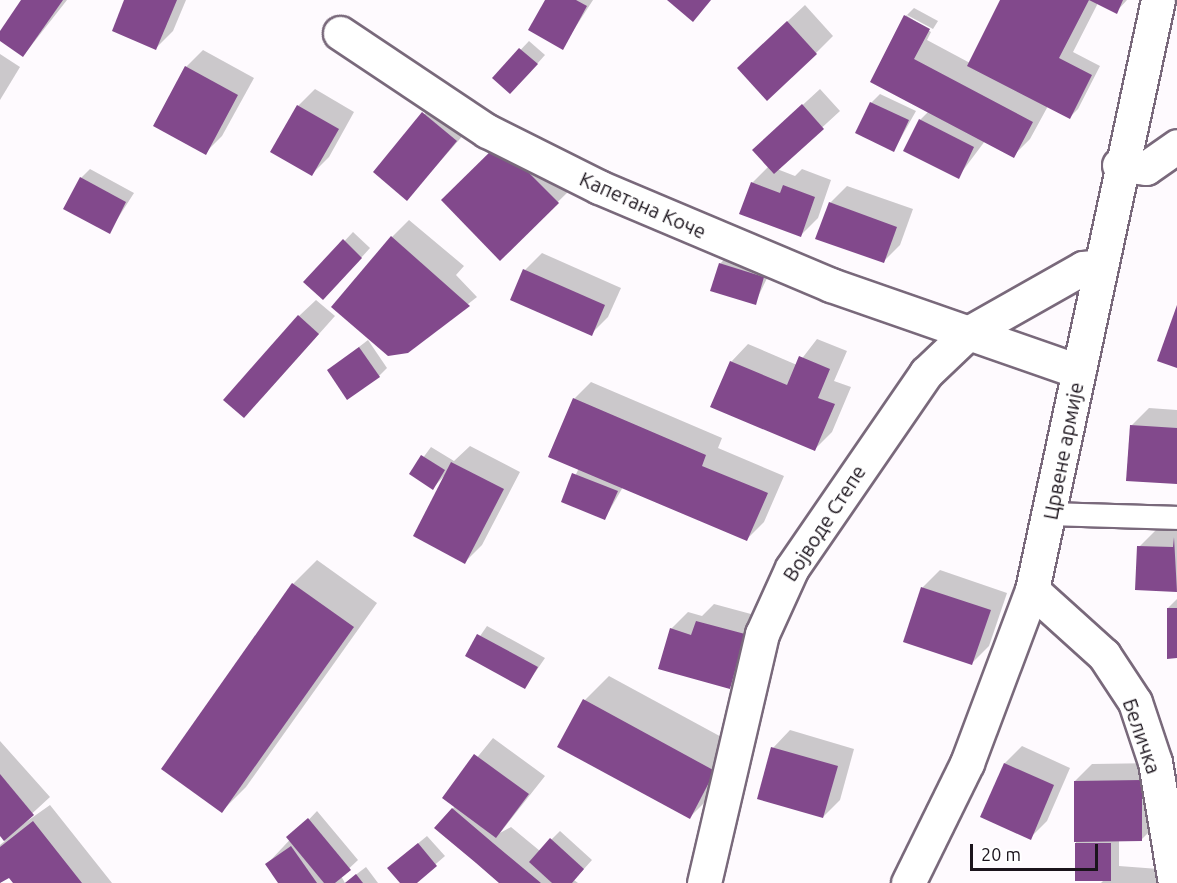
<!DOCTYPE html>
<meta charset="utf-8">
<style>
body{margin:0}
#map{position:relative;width:1177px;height:883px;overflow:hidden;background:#fefafe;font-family:Ubuntu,sans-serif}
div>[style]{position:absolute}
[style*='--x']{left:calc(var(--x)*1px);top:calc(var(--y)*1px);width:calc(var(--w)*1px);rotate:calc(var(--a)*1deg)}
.shadow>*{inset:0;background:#0003}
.building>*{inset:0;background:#82498c}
.roads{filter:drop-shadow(2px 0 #79697b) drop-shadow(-2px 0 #79697b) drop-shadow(0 2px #79697b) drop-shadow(0 -2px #79697b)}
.lane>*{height:22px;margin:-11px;padding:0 11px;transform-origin:11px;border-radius:11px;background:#fff}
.street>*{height:33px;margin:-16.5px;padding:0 16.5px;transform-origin:16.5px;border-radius:16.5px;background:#fff}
span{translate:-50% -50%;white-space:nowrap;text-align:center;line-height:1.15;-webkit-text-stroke:6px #fff;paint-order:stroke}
.street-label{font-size:20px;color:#1b141c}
.scale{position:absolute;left:970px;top:844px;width:128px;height:27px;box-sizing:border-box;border:3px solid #1b141c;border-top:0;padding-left:8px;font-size:18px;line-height:21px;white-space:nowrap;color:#1b141c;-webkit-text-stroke:4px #fff;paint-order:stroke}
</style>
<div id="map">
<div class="shadow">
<i style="clip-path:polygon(23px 0,67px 0,23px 56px,0 39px)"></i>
<i style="clip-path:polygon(126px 0,186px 0,173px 31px,156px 48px)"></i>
<i style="clip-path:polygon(546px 0,593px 0,562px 48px)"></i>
<i style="clip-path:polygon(1002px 0,1127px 0,1116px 12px,1098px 3px,1073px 52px,1100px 66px,1078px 109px,1070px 117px,1048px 106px,1030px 139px,1013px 156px,985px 141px,958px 177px,920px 120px,929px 111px,872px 81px,906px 15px,931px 32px,927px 40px,970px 63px)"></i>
<i style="clip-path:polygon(805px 5px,833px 36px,816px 53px,756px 51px)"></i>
<i style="clip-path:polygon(914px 8px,938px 21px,933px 29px,907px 15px)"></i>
<i style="clip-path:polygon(529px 41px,545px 55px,519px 84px,494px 78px)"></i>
<i style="clip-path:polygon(203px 50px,254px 78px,222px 136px,205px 153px,186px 67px)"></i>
<i style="clip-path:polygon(0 54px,20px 67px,0 100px)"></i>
<i style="clip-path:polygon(315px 89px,354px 112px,329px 157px,312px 174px,298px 106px)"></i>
<i style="clip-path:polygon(820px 89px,840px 111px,777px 169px,795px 176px,802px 169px,831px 180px,818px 218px,801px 235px,752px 183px,769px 166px,754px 150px)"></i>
<i style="clip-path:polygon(880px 94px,916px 111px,894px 150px,871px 103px)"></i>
<i style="clip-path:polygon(440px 96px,473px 124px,407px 199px,375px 172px)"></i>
<i style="clip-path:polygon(517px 127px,575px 185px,500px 259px,443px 200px)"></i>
<i style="clip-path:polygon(90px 169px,134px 193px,109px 232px,81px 178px)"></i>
<i style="clip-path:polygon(847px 186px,913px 209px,900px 245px,883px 262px,830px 203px)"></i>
<i style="clip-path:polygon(409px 220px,464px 266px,456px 275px,477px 297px,407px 352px,392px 237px)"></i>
<i style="clip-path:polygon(353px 232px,370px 248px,332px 290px,306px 282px)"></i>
<i style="clip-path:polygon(542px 253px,621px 288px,608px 317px,591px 334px,525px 270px)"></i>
<i style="clip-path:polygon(728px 255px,772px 268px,755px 303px,720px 264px)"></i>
<i style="clip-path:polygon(316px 300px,335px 316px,261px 399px,299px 316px)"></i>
<i style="clip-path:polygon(817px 339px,847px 351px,834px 381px,851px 387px,832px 432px,815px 449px,731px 362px,748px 344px,797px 365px)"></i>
<i style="clip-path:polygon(368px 340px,387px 368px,379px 376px,329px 370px)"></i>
<i style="clip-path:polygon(591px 382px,722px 438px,718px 448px,784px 476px,764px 522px,747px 539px,623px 487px,605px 518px,563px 501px,579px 468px,574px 399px)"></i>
<i style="clip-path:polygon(1149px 408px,1177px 410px,1177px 483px,1131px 426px)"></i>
<i style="clip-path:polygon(470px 446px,520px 472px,482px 545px,465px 562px,445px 475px,433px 488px,411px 474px,431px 447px,454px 461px)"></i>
<i style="clip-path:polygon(1156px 530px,1177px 530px,1177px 590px,1137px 589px,1139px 547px)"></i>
<i style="clip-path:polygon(317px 560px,377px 603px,246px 787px,222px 811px,293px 584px)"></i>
<i style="clip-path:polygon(940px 570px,1007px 593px,989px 646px,972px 663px,905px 641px,923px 587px)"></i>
<i style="clip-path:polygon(1177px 599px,1177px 657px,1168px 608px)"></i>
<i style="clip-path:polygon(714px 604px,762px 617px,746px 670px,729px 687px,671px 629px,688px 612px,702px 616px)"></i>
<i style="clip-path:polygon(487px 626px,545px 658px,525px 687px,467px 655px)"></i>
<i style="clip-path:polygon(609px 676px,738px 746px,714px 793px,690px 817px,559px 747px,585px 700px)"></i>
<i style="clip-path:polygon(790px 730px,854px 749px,840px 800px,823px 817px,773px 748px)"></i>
<i style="clip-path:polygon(493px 738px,545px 776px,500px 833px,511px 827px,540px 851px,560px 831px,592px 860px,574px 880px,578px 883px,501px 883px,436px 828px,455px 806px,444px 798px)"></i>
<i style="clip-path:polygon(0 741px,50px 797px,12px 832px,50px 805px,112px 883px,15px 883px,9px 876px,0 883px,0 845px,5px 841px,0 834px)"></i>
<i style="clip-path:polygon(1022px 746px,1070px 768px,1047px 821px,1030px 838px,982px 817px,1005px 763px)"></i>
<i style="clip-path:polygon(1158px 763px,1159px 822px,1142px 839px,1119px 840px,1119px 866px,1172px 870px,1171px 883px,1101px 883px,1105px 879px,1076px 844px,1075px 781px,1092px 764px)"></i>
<i style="clip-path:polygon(317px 811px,358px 860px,341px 876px,345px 883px,280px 883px,267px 864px)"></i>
<i style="clip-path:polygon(427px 836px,445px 856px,414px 883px,402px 883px,398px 860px)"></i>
<i style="clip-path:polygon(366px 867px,378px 883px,345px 883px)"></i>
</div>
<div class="building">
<i style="clip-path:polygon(21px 0,63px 0,23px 57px,0 41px,0 31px)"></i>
<i style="clip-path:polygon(124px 0,177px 0,156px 50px,112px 31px)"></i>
<i style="clip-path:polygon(545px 0,576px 0,587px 6px,563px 50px,528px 30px)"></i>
<i style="clip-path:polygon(667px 0,711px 0,693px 22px)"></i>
<i style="clip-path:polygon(1000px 0,1089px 0,1059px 58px,1092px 75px,1070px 119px,967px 66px)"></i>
<i style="clip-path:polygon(1089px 0,1123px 0,1117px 14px)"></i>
<i style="clip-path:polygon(904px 15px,930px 29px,914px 59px,1033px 122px,1014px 158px,870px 82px)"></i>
<i style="clip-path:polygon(787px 21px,817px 54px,767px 101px,737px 68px)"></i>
<i style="clip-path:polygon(519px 48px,538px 64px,510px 94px,492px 78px)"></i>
<i style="clip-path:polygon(185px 66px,238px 95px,206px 155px,153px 126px)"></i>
<i style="clip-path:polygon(870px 102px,909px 120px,894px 152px,855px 133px)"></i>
<i style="clip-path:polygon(802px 104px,824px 129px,774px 174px,752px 150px)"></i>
<i style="clip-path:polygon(297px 105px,339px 129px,312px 176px,270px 152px)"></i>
<i style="clip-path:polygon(422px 112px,457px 141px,407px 201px,373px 172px)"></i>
<i style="clip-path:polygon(919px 119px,974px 147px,959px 179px,903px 151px)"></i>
<i style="clip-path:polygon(499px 143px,559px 203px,500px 261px,441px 200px)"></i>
<i style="clip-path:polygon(80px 177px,126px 202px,110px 234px,63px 209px)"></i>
<i style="clip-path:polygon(751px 182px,780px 193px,783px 185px,815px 197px,801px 237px,739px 214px)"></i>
<i style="clip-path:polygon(829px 202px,897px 227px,884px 263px,815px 239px)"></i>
<i style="clip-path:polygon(391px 236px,470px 306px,408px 353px,388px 356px,331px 307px)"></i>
<i style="clip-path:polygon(343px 239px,362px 258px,323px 300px,303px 282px)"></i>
<i style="clip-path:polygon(719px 263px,764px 277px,756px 305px,710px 291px)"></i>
<i style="clip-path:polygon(523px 269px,605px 305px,592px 336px,510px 300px)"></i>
<i style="clip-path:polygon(1177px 305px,1177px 368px,1157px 361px)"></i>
<i style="clip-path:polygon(298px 315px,319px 334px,244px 418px,223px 400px)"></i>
<i style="clip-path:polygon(359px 347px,380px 377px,347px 400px,327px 370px)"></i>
<i style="clip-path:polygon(799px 356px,830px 369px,818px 398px,835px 404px,815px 451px,710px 407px,730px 361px,787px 385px)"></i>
<i style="clip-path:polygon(573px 398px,706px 455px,702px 466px,768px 493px,747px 541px,548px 457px)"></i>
<i style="clip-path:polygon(1130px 425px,1177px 428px,1177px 484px,1126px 481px)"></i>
<i style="clip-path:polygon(421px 455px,445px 470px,433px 490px,409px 474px)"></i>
<i style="clip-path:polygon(451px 462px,504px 489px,465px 564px,413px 536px)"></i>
<i style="clip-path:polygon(572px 473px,618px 491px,605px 520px,561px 502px)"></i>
<i style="clip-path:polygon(1174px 537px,1177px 592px,1135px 590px,1137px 546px,1173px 547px)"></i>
<i style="clip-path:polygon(292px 583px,354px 627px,222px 813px,161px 769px)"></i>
<i style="clip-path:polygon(921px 587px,991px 610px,972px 665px,903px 642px)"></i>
<i style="clip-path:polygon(1167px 608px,1177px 608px,1177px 658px,1167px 659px)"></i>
<i style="clip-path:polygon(696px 621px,745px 634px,730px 689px,658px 669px,670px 628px,691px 635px)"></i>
<i style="clip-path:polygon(477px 634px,538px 667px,525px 689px,465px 656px)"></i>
<i style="clip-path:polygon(583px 699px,715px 771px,690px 819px,557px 747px)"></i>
<i style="clip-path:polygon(771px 747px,838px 766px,823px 818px,757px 799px)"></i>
<i style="clip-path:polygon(474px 754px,529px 794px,496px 838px,442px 798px)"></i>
<i style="clip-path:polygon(1004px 763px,1054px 785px,1031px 840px,980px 817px)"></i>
<i style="clip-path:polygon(0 774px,34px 815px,4px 841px,0 836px)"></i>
<i style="clip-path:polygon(1142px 780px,1142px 841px,1074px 842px,1074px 781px)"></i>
<i style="clip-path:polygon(452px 808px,493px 843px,541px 883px,499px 883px,476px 863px,434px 828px)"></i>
<i style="clip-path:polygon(308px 818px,351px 870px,335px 883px,324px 883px,286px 837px)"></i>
<i style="clip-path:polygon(33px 821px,82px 883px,13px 883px,9px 878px,0 883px,0 847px)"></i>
<i style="clip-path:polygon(550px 838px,584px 869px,572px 883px,552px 883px,529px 862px)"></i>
<i style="clip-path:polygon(418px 843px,437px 866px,417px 883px,400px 883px,387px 868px)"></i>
<i style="clip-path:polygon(1075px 843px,1111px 843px,1111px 881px,1075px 881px)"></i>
<i style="clip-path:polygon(291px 846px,317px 883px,278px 883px,265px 864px)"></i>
<i style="clip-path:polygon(356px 874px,363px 883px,345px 883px)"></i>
</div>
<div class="roads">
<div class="lane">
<i style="--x:1052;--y:514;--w:125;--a:1.8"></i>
</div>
<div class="street">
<i style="--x:340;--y:33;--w:177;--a:33.7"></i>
<i style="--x:487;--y:131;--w:125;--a:26.6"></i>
<i style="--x:599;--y:187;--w:252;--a:22.9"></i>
<i style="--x:831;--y:285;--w:262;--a:19.2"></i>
<i style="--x:1119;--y:165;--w:27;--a:6"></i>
<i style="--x:1146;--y:168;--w:38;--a:-35"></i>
<i style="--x:1032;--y:590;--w:97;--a:42.1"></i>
<i style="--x:1104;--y:655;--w:56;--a:56.6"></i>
<i style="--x:1135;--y:702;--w:63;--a:71.6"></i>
<i style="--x:1155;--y:762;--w:123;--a:80.6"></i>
<i style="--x:704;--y:883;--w:256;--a:-76.9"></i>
<i style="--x:762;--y:634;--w:72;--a:-65.6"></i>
<i style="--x:792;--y:568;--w:237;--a:-55.5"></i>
<i style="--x:926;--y:373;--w:58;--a:-43.6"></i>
<i style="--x:968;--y:333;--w:132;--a:-29.5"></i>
<i style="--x:1083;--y:268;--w:18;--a:-6"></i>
<i style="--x:908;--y:883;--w:134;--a:-63.8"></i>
<i style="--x:967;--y:763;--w:185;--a:-69.4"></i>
<i style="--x:1032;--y:590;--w:603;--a:-77.95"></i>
</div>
</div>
<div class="street-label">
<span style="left:643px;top:205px;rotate:24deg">Капетана Коче</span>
<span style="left:1063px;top:451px;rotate:-79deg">Црвене армије</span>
<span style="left:824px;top:523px;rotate:-57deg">Војводе Степе</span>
<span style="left:1142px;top:736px;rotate:71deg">Беличка</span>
</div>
<div class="scale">20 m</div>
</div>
